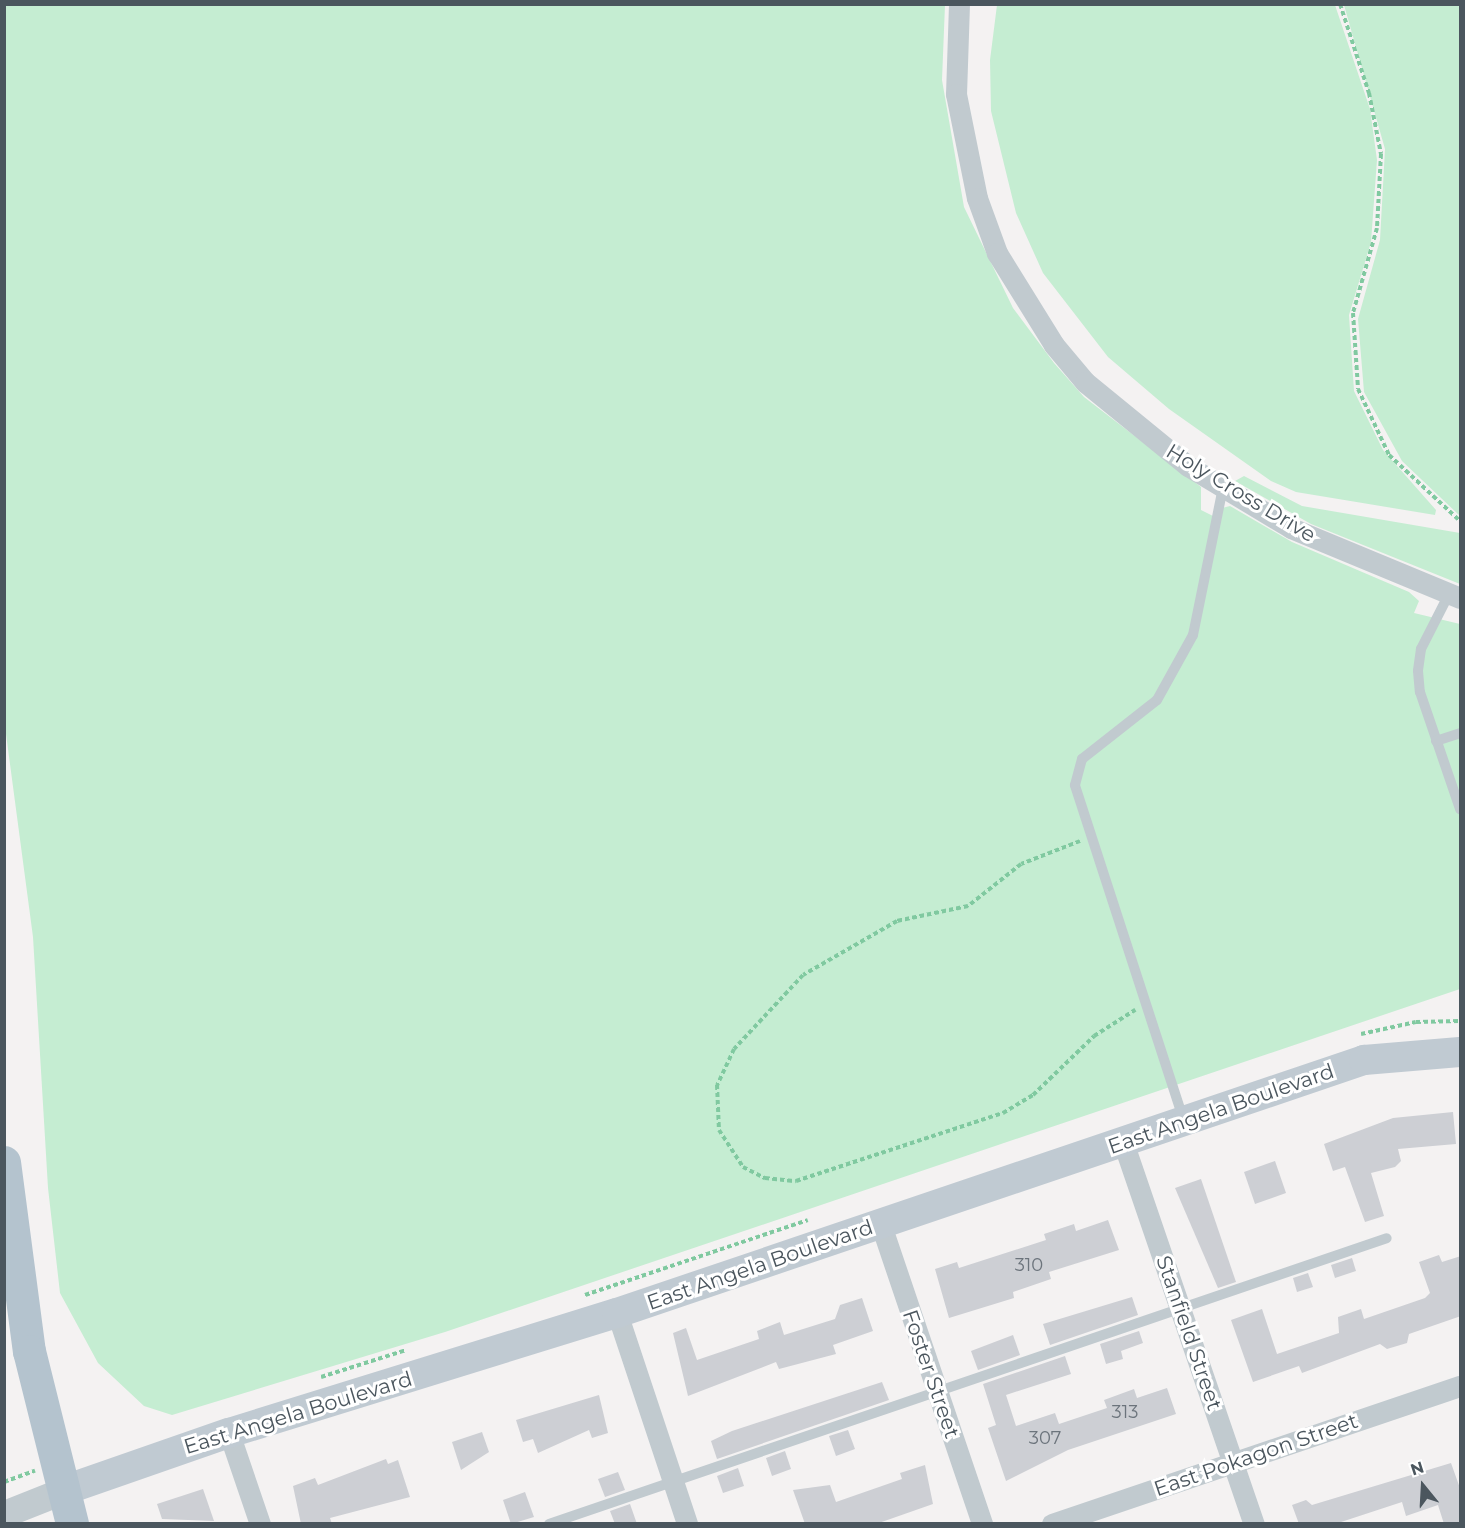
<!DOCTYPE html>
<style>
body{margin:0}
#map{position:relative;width:1465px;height:1528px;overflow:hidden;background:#f4f2f2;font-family:Montserrat,sans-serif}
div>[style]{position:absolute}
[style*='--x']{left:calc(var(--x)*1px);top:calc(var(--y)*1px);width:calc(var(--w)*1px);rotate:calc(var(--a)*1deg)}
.green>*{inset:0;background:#c5edd2}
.building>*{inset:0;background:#cdcfd4}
.path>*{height:4px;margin-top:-2px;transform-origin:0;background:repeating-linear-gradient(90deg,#80c9a0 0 4.5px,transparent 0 7.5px)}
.service>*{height:10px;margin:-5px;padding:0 5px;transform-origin:5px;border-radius:5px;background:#c1cacf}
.minor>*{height:21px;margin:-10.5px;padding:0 10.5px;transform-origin:10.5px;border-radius:10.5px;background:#c1cacf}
.tertiary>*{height:27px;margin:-13.5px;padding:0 13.5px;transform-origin:13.5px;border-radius:13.5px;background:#c1cacf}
.secondary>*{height:30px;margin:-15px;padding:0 15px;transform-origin:15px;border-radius:15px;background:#c0cad2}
.primary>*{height:33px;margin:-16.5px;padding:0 16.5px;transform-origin:16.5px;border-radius:16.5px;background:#b4c3ce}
span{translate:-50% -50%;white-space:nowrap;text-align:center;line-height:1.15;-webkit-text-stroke:6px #fff;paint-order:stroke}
.number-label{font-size:18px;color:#6c747c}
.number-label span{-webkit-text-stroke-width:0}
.street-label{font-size:21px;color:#4b565e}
.frame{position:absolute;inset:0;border:6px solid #4b565e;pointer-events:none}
.north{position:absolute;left:1393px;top:1456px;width:60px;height:60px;-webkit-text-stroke:4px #fff;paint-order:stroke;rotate:342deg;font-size:16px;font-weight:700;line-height:24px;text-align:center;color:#4b565e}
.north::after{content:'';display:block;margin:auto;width:21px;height:27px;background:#4b565e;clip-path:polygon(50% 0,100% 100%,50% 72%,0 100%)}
</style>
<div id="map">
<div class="green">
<i style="clip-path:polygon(4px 5px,945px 5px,942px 80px,964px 207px,1013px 308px,1054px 363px,1084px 397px,1201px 487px,1201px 510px,1219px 519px,1222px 508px,1230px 506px,1292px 542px,1409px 592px,1419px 601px,1414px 613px,1460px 624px,1460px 989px,445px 1332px,172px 1415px,144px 1406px,98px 1363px,60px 1293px,48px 1188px,33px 937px,4px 719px)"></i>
<i style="clip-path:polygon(997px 5px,1335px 5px,1370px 109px,1377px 160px,1371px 242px,1349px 315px,1354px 391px,1383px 450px,1436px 510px,1435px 515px,1296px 492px,1271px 481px,1169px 409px,1108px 357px,1043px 273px,1016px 213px,991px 111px,990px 60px)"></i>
<i style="clip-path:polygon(1344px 5px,1460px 5px,1460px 516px,1402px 461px,1364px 392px,1358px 319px,1380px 240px,1385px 149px)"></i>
<i style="clip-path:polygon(1244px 476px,1302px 506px,1460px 533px,1460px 584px,1311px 524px,1235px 481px)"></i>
</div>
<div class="building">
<i style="clip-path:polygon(1453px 1112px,1456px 1144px,1398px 1149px,1401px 1161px,1395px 1167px,1371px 1173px,1384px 1216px,1365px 1222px,1345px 1167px,1333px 1171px,1324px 1144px,1393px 1118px)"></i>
<i style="clip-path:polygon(1275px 1161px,1286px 1193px,1255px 1204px,1244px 1172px)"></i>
<i style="clip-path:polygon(1201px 1179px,1236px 1282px,1218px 1288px,1175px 1188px)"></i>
<i style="clip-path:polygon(1108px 1220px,1119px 1250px,1049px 1272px,1051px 1279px,1013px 1292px,1014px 1298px,949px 1318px,935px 1269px,957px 1262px,959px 1268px,1046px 1240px,1044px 1234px,1074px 1224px,1076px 1231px)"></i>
<i style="clip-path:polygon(1439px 1255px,1442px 1262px,1461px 1256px,1461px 1316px,1409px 1334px,1407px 1343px,1387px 1349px,1380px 1344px,1302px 1373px,1299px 1366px,1253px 1382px,1231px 1320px,1262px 1309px,1277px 1354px,1339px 1333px,1338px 1317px,1361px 1309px,1364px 1319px,1425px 1298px,1430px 1293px,1419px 1262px)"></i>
<i style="clip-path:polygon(1352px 1258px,1356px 1271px,1335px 1278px,1331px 1265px)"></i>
<i style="clip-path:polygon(1308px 1273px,1313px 1287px,1297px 1292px,1293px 1278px)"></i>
<i style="clip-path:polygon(1132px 1297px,1138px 1315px,1050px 1345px,1043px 1324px)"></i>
<i style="clip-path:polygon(862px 1298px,873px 1331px,833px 1345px,836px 1354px,779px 1369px,776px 1362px,688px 1396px,673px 1333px,686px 1328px,697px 1360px,759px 1339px,757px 1331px,780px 1322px,784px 1335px,835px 1319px,840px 1305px)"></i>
<i style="clip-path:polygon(1139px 1331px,1143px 1343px,1121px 1351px,1123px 1359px,1106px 1364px,1100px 1344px)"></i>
<i style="clip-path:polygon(1013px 1335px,1020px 1355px,978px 1370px,971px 1351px)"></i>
<i style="clip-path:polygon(1065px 1356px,1071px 1374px,1006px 1395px,1016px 1426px,1055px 1413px,1059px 1424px,1107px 1408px,1104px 1400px,1134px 1389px,1137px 1398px,1167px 1388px,1176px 1414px,1068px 1450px,1006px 1481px,988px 1428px,996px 1425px,983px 1384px)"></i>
<i style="clip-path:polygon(882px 1382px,889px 1400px,717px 1459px,711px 1441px,732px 1431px)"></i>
<i style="clip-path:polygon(599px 1395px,608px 1433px,592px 1438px,589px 1430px,538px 1453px,533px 1439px,523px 1442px,516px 1420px)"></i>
<i style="clip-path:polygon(848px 1430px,855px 1449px,836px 1456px,829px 1436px)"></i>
<i style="clip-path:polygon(482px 1432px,489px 1452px,461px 1470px,452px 1442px)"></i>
<i style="clip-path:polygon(785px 1451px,791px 1469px,772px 1476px,766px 1458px)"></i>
<i style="clip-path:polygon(386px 1459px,388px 1464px,398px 1460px,410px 1497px,330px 1518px,332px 1524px,301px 1524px,293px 1486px,315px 1478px,318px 1485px)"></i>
<i style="clip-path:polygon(1451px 1463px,1461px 1491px,1461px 1524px,1444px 1524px,1438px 1505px,1406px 1516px,1402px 1502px,1335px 1524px,1299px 1524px,1292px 1505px,1306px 1500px,1312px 1505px)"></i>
<i style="clip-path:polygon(925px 1465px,933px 1504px,876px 1524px,805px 1524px,793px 1490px,830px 1485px,836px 1502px,902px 1479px,900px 1473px)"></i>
<i style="clip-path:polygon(738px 1468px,744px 1486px,723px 1493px,717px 1476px)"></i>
<i style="clip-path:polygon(618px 1472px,625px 1490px,605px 1497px,598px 1479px)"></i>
<i style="clip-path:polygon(203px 1489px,214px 1521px,162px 1519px,157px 1504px)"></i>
<i style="clip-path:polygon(525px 1492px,534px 1517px,511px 1524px,503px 1500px)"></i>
<i style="clip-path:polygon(630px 1504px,637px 1524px,615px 1524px,610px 1511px)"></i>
</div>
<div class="path">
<i style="--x:1340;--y:4;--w:94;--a:72"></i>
<i style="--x:1369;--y:93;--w:62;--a:78.9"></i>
<i style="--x:1381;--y:154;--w:74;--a:93.1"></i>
<i style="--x:1377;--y:228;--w:88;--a:105.8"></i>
<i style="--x:1353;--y:313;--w:76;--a:86.2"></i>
<i style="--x:1358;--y:389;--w:73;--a:64.8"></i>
<i style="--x:1389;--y:455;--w:97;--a:42.9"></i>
<i style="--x:1080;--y:841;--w:63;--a:158.7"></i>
<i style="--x:1021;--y:864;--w:68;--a:141.6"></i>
<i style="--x:968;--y:906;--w:73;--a:168.1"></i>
<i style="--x:897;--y:921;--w:108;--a:150.1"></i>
<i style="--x:803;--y:975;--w:101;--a:133"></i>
<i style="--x:734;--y:1049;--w:40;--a:115"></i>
<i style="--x:717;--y:1085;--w:45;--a:87.5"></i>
<i style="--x:719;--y:1130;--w:44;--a:57"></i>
<i style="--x:743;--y:1167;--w:25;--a:27"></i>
<i style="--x:765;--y:1178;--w:31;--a:6"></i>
<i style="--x:796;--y:1181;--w:218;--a:-18.2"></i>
<i style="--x:1003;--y:1113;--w:35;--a:-31"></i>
<i style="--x:1033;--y:1095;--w:85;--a:-44"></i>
<i style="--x:1094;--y:1036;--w:49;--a:-32.4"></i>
<i style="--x:1361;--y:1034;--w:56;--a:-12.3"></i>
<i style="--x:1416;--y:1022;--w:44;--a:-1.3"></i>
<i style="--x:585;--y:1295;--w:235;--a:-18.6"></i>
<i style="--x:321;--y:1377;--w:89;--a:-17.6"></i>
<i style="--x:4;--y:1482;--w:33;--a:-20"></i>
</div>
<div class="service">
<i style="--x:1449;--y:594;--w:62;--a:117"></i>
<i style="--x:1421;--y:649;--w:22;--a:98"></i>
<i style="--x:1418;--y:671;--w:21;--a:85"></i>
<i style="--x:1420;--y:692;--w:124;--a:71.1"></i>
<i style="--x:1436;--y:741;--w:25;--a:-18"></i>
<i style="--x:1184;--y:1121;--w:353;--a:-108"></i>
<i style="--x:1075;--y:785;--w:27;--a:-75"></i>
<i style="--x:1082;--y:759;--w:95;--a:-38.2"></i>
<i style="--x:1157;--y:700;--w:74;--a:-61"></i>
<i style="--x:1193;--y:635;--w:151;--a:-78.5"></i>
<i style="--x:549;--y:1524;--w:885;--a:-18.84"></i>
</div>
<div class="minor">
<i style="--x:959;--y:4;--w:90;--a:91.9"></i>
<i style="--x:956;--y:94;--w:106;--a:78.6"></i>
<i style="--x:977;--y:198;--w:59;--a:70"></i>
<i style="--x:997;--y:253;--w:108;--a:58.2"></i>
<i style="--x:1054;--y:345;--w:48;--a:50"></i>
<i style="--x:1085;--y:382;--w:133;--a:39.2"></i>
<i style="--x:1188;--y:466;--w:120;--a:31"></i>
<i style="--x:1291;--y:528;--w:183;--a:22.5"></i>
<i style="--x:1123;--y:1142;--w:404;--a:71.1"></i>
<i style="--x:881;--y:1225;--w:316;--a:71.3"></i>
<i style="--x:617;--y:1313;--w:222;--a:71.6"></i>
<i style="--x:229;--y:1433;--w:96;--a:71.2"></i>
<i style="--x:1052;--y:1524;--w:431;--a:-18.7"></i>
</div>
<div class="tertiary">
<i style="--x:4;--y:1514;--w:62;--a:-21.6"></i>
</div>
<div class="secondary">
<i style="--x:62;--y:1491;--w:177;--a:-19.2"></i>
<i style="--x:229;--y:1433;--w:406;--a:-17.2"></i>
<i style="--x:617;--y:1313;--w:789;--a:-18.71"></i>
<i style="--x:1364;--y:1060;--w:96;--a:-4.8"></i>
</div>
<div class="primary">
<i style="--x:4;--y:1162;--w:191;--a:82.5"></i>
<i style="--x:29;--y:1351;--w:178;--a:76"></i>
</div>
<div class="number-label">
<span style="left:1029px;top:1265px">310</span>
<span style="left:1125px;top:1412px">313</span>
<span style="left:1045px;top:1438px">307</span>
</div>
<div class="street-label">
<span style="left:1241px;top:493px;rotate:31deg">Holy Cross Drive</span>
<span style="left:1221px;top:1109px;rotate:-19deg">East Angela Boulevard</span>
<span style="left:760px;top:1265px;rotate:-19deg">East Angela Boulevard</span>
<span style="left:1189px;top:1333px;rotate:71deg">Stanfield Street</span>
<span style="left:931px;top:1374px;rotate:71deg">Foster Street</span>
<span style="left:298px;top:1413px;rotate:-17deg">East Angela Boulevard</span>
<span style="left:1256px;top:1455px;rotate:-19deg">East Pokagon Street</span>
</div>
<div class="frame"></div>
<div class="north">N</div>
</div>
